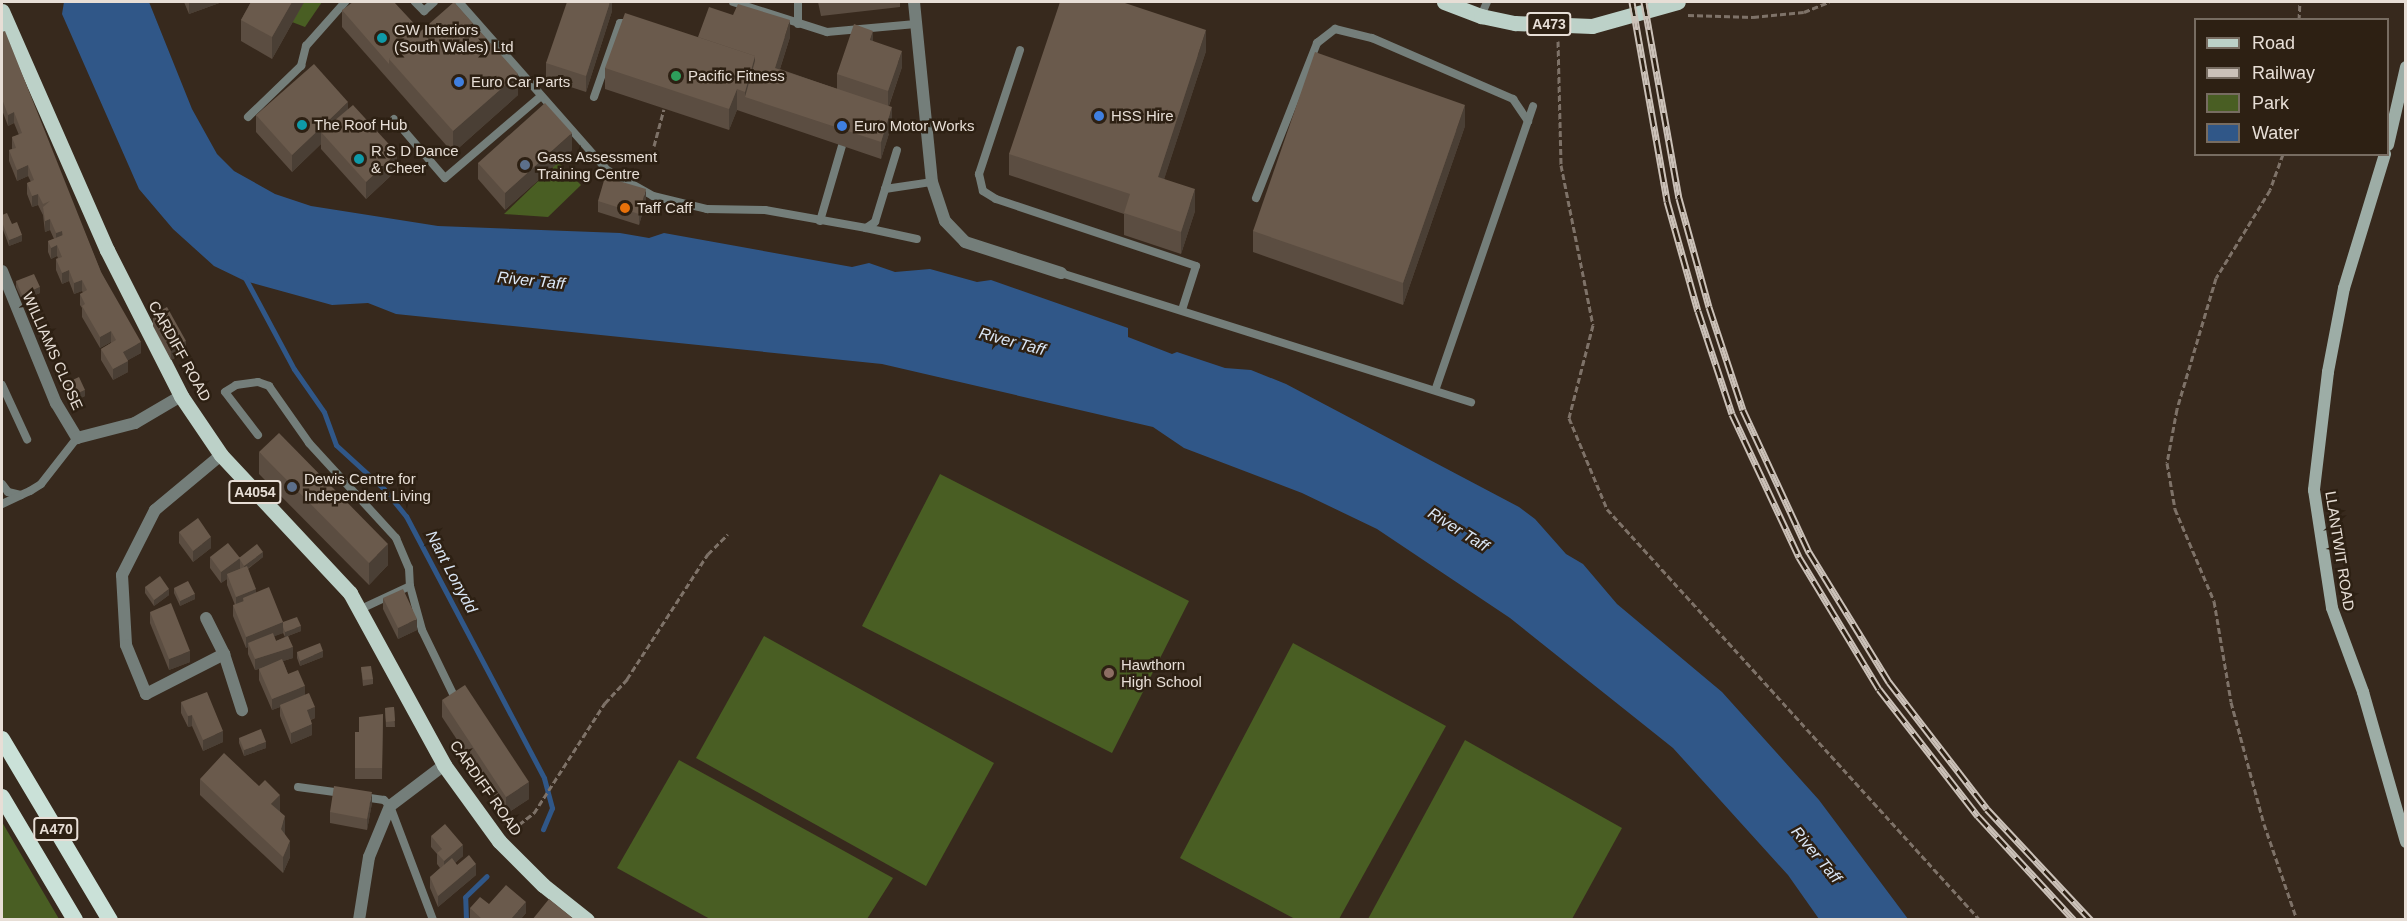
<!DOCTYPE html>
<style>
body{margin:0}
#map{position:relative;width:2407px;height:921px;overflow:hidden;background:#37291d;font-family:Arial,sans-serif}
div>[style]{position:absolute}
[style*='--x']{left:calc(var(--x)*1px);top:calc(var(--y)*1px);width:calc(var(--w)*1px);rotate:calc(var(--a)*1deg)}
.green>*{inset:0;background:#495e23}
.water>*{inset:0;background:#305788}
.stream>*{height:5px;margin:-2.5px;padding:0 2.5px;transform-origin:2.5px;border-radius:2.5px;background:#305788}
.path>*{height:3px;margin-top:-1.5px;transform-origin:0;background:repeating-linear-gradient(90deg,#7e7268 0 6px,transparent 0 9px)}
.service>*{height:8px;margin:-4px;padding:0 4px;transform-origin:4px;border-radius:4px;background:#747e7a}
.minor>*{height:12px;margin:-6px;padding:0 6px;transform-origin:6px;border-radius:6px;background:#747e7a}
.secondary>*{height:12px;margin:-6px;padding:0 6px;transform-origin:6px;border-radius:6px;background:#9dada6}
.primary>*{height:15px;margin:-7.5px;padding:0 7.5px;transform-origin:7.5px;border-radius:7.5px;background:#bcd1c8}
.trunk>*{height:16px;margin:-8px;padding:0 8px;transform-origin:8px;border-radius:8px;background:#cae1d8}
.rail>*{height:7px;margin-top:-3.5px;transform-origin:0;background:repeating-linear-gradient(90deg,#2d2013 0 14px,#cbc1b8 0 28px);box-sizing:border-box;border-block:2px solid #cbc1b8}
.wall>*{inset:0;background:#5b4d41}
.shaded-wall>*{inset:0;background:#4a3f35}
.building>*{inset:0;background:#6a5a4c}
.dots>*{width:16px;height:16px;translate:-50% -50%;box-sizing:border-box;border:3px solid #2d2013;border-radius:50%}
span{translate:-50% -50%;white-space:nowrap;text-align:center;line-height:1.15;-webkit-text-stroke:5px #2d2013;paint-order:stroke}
.shield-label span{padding:2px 4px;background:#2d2013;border:2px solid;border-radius:4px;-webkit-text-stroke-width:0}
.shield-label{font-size:14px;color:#e7ded6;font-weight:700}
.poi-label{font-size:15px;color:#e7ded6}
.left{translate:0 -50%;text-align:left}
.street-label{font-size:15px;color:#e7ded6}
.water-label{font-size:16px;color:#dae6f5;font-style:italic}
.frame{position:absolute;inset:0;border:3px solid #e7ded6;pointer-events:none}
.legend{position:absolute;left:2194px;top:18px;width:195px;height:138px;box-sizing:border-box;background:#2d2013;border:2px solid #776c61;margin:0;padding:8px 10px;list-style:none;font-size:18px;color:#e7ded6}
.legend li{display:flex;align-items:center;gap:12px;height:30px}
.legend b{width:30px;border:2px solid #776c61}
</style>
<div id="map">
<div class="green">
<i style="clip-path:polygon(304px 2px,322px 2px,305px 27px,292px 22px)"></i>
<i style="clip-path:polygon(558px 162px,581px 185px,548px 217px,504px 214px)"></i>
<i style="clip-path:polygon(940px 474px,1189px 601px,1112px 753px,862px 626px)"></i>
<i style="clip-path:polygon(764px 636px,994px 763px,926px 886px,696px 758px)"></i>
<i style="clip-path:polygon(1293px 643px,1446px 726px,1339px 919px,1295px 919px,1180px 858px)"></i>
<i style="clip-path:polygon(1465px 740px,1622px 828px,1572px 919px,1368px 919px)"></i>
<i style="clip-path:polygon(679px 760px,893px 878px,867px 919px,710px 919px,617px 868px)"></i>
<i style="clip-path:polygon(2px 822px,29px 868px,59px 919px,2px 919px)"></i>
</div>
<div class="water">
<i style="clip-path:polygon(64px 2px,149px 2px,192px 109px,217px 154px,234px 171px,275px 194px,311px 206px,438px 226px,620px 233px,649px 238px,664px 233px,852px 267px,869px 263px,895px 272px,930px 269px,977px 282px,991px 280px,1128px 328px,1128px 337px,1172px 354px,1177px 352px,1225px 368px,1251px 370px,1286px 384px,1519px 507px,1535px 519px,1566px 554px,1583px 564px,1617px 604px,1722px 692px,1819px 800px,1908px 919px,1819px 919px,1788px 875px,1673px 748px,1510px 618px,1377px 529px,1302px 493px,1184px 448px,1153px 427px,882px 364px,396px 314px,368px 303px,332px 305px,245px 281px,214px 266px,173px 229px,139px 189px,62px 14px)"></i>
</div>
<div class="stream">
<i style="--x:243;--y:274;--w:108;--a:61.8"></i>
<i style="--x:294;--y:369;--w:52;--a:55.1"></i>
<i style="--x:324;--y:412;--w:35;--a:70"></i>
<i style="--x:336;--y:445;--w:65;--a:42.5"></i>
<i style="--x:384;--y:489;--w:35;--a:51"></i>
<i style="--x:406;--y:516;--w:296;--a:62.2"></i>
<i style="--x:544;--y:778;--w:31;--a:75"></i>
<i style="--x:552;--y:808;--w:23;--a:113"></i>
<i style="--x:466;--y:920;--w:23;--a:-92"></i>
<i style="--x:465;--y:897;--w:30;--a:-44"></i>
</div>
<div class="path">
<i style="--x:1688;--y:15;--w:65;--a:1.8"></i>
<i style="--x:1753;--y:17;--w:51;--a:-5.6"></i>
<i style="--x:1804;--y:12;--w:27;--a:-22"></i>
<i style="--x:2299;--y:20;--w:18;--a:-87"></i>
<i style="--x:1558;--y:41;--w:124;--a:88.6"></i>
<i style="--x:1561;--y:165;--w:163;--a:78.7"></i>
<i style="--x:1593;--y:325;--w:96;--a:104.5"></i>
<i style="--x:1569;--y:418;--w:99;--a:67.3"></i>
<i style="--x:1607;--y:509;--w:555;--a:47.77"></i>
<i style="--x:654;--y:146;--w:38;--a:-75"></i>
<i style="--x:2283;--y:154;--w:38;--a:110"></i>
<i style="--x:2270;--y:190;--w:103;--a:121.5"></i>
<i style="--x:2216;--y:278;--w:137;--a:106.6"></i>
<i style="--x:2177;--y:409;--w:55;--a:100.5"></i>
<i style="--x:2167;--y:463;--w:47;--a:80.1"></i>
<i style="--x:2175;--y:509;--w:100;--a:67"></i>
<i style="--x:2214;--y:601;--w:102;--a:80.4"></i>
<i style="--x:2231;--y:702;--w:126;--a:74.9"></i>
<i style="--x:2264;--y:824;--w:102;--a:71"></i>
<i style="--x:512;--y:830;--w:28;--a:-38"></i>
<i style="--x:534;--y:813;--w:131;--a:-57.2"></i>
<i style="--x:605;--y:703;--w:33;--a:-47"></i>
<i style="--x:627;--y:679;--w:149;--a:-57.1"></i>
<i style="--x:708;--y:554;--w:28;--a:-45"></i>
</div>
<div class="service">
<i style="--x:415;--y:2;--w:13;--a:45"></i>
<i style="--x:424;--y:11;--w:13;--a:-42"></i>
<i style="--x:459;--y:2;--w:224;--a:48.6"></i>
<i style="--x:607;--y:170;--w:53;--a:29.5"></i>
<i style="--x:653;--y:196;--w:56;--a:13.5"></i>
<i style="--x:707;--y:209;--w:58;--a:1"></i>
<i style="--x:765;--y:210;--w:103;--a:10.1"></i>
<i style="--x:866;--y:228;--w:11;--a:-34"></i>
<i style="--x:875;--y:222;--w:75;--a:-73"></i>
<i style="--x:733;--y:2;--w:99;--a:17.7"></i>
<i style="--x:827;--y:32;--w:89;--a:-5.1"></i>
<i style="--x:798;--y:2;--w:22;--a:90"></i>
<i style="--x:1481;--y:16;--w:15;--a:-67"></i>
<i style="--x:1020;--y:50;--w:131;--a:108.3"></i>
<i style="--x:979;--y:174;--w:17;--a:77"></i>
<i style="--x:983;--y:191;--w:15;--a:32"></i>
<i style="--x:996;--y:199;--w:211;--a:18.5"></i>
<i style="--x:1196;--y:266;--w:46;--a:107.7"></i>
<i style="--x:594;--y:97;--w:78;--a:-70.6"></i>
<i style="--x:620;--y:23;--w:10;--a:0"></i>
<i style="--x:248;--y:117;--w:74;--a:-43.9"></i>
<i style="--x:301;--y:66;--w:21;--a:-76"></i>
<i style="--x:306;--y:46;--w:59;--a:-48.4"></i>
<i style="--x:394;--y:119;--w:78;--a:49.2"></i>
<i style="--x:445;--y:178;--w:126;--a:-40.5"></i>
<i style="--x:885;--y:189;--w:48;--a:-8.5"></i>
<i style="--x:1256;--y:198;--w:167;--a:-68.5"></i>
<i style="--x:1317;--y:43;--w:23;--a:-38"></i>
<i style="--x:1335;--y:29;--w:38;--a:14"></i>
<i style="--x:1372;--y:38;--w:154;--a:23.4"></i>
<i style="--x:1513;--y:99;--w:27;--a:56"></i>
<i style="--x:820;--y:221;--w:78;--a:-73.7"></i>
<i style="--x:866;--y:228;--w:52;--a:12.2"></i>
<i style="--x:1061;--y:273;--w:430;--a:17.5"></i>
<i style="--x:2;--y:385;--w:60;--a:65.2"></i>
<i style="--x:1436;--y:388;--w:298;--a:-71"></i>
<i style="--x:258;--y:435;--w:54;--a:-127.5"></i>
<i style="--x:225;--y:392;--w:13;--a:-32"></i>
<i style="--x:236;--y:385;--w:22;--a:-8"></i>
<i style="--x:258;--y:382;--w:12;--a:20"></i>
<i style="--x:269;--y:386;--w:70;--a:54.9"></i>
<i style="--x:309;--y:443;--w:129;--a:47.5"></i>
<i style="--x:396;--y:538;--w:33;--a:67"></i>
<i style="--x:409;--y:568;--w:18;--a:87"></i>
<i style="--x:410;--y:586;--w:54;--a:154.9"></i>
<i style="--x:2;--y:484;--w:10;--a:53"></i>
<i style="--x:8;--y:492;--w:13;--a:13"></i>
<i style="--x:21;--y:495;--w:10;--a:-24"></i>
<i style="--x:30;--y:491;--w:13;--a:-32"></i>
<i style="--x:41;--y:484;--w:58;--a:-52"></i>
<i style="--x:2;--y:504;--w:21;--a:-25"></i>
<i style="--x:410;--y:586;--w:46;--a:74.7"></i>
<i style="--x:422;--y:630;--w:78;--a:64.1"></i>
<i style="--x:298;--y:787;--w:44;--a:7.8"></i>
<i style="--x:363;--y:797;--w:21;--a:8"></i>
<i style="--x:384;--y:800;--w:8;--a:45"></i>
<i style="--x:390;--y:806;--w:122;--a:69.3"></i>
</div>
<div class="minor">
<i style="--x:914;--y:2;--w:181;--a:84.3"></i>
<i style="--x:932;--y:182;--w:41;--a:71.6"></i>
<i style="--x:945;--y:221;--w:29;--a:46"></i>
<i style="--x:965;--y:242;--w:101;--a:17.9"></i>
<i style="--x:2;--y:271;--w:143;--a:67.8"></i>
<i style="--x:56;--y:403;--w:41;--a:59"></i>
<i style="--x:77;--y:438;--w:60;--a:-14.5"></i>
<i style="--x:135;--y:423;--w:53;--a:-30.4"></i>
<i style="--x:221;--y:455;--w:86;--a:140.2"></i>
<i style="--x:155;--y:510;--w:73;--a:116.9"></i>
<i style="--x:122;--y:575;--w:70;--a:86.7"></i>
<i style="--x:126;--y:645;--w:53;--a:67.8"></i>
<i style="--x:146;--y:694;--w:88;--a:-27.1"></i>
<i style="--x:206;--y:618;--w:40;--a:63.4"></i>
<i style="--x:224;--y:654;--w:59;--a:72.2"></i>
<i style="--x:359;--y:920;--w:64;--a:-81"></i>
<i style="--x:369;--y:857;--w:55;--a:-67.6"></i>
<i style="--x:390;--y:806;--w:68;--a:-37.2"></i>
</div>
<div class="secondary">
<i style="--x:2388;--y:145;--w:80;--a:-77"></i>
<i style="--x:2385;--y:154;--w:140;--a:107"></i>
<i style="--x:2344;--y:288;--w:86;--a:100.8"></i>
<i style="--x:2328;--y:372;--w:119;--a:96.8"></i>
<i style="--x:2314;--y:490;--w:119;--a:81.3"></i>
<i style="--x:2332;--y:608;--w:90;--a:69.7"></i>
<i style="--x:2363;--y:692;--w:156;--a:74"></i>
</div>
<div class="primary">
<i style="--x:1444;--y:2;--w:40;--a:21"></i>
<i style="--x:1481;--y:16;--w:35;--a:12"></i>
<i style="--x:1515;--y:23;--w:77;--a:2.2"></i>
<i style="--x:1592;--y:26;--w:89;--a:-15.6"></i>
<i style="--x:2;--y:11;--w:261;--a:66.3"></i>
<i style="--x:107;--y:250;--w:164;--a:63.1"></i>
<i style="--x:181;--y:396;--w:71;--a:55.9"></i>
<i style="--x:221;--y:455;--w:189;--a:46.9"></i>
<i style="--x:350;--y:593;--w:196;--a:61.3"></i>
<i style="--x:444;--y:765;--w:94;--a:54.1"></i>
<i style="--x:499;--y:841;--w:62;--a:45"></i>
<i style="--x:543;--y:885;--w:56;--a:38.5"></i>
</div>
<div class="trunk">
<i style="--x:2;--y:739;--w:211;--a:59.2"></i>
<i style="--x:2;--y:797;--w:143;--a:59.3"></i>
</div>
<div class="rail">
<i style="--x:1632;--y:2;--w:202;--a:80"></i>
<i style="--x:1667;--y:201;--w:114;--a:74.3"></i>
<i style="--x:1698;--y:311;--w:108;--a:71.7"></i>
<i style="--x:1732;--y:414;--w:158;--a:64.9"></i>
<i style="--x:1799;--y:557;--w:154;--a:58.8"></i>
<i style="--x:1879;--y:689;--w:161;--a:52.1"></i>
<i style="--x:1978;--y:816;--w:142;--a:47.3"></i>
<i style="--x:1644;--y:2;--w:199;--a:79.9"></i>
<i style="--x:1679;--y:198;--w:113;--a:74.6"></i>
<i style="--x:1709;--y:307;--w:108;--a:71.7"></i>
<i style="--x:1743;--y:410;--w:157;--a:65.1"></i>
<i style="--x:1809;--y:552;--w:153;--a:58.4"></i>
<i style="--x:1889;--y:682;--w:160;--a:52.3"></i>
<i style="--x:1987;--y:809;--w:152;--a:46.9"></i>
</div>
<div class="wall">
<i style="clip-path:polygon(184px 2px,222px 2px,189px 14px)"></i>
<i style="clip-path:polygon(251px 2px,304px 2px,272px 59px,241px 41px,241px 20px)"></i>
<i style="clip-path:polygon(612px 2px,612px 11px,586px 92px,546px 79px,546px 63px)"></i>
<i style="clip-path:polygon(818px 2px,900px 2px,900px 7px,821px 16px)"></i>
<i style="clip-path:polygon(342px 10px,421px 31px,518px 95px,453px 153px,342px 27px)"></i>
<i style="clip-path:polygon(2px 32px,101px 272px,141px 353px,128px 360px,128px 372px,113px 380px,101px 360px,101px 349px,111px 343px,111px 342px,100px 348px,82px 317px,82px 308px,80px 305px,80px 294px,83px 293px,82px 291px,74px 294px,69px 281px,62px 284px,56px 270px,56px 259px,58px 258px,57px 256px,51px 259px,48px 252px,48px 241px,54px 239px,50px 230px,45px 232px,43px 215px,38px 205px,32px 207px,27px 194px,27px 183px,31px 182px,28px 176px,17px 181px,9px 161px,9px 150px,12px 149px,12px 137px,19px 135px,14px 123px,8px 126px,2px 110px)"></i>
<i style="clip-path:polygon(698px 37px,790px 37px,780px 69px,837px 89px,837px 74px,873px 41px,902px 67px,889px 106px,892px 124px,881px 159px,737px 110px,729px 130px,605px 89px,605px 68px)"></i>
<i style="clip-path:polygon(1206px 51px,1164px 179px,1195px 211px,1181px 254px,1124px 235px,1124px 214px,1009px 175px,1009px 154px)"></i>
<i style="clip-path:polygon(348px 109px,397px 170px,366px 199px,321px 149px,321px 144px,292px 172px,256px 132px,256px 115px)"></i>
<i style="clip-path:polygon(1465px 126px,1403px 305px,1253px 252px,1253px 231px)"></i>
<i style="clip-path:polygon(572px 150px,505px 210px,478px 179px,478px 163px)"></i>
<i style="clip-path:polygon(598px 201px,646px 201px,639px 225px,598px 212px)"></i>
<i style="clip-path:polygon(2px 215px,22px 241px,9px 246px,2px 227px)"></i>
<i style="clip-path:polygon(16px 281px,40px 293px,22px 300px,16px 287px)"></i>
<i style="clip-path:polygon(153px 315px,186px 352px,171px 360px,153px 326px)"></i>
<i style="clip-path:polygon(66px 383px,85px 396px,72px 402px,66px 389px)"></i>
<i style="clip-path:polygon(259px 452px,388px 565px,369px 585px,259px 474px)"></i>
<i style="clip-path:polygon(179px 532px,211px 548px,193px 562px,179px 543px)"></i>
<i style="clip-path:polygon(evenodd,210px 557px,263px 557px,248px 569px,256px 593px,283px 622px,301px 631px,288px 636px,293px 658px,283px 661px,288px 674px,305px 695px,315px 718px,311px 720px,312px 735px,291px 744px,280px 716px,280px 707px,272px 710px,259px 680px,259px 669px,255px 670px,248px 654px,248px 647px,246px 648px,233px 616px,233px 605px,235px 605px,227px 585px,227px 579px,221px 583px,210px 568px,210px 557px,283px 633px,285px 637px,276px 641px,274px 636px,283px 633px)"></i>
<i style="clip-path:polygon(145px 587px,169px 595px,154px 606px,145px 593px)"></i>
<i style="clip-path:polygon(174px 588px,195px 599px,180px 606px,174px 593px)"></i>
<i style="clip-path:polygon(383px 598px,417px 630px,398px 639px,383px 609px)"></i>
<i style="clip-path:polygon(150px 612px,190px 662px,169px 670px,150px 623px)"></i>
<i style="clip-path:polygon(297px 652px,323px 657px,300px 666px,297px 658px)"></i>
<i style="clip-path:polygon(361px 667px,373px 679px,373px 684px,363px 686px)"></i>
<i style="clip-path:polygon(442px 700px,529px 799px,506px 814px,442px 717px)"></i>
<i style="clip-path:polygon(181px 702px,223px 742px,203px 751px,192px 726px,188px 727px,181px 713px)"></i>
<i style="clip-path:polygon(394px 707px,395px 727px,386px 727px,385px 708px)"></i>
<i style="clip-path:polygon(383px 714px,382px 779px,355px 779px,355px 732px,359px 732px)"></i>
<i style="clip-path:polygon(239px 738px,266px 748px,244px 756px,239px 743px)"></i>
<i style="clip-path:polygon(200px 779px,280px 811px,290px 857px,283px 873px,200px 795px)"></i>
<i style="clip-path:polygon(372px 803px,367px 830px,330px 823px,330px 812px)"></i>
<i style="clip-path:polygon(431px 836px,463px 856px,455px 863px,457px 865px,476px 875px,438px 907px,430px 888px,430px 877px,440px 868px,437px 864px,437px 854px,431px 847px)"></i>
<i style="clip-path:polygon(489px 904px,526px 913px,520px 920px,470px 920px,470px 908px)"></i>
</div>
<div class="shaded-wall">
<i style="clip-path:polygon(189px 2px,222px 2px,189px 14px)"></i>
<i style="clip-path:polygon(292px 2px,304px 2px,272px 59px,272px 37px)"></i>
<i style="clip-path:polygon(610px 2px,612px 2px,612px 11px,586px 92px,586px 76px)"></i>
<i style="clip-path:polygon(790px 20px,790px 37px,775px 84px,775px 68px)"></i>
<i style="clip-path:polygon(1206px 30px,1206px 51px,1158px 198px,1158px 177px)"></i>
<i style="clip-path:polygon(873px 31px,873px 47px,870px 40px)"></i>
<i style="clip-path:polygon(902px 51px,902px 67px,888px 108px,888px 91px)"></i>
<i style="clip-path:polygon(755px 56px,755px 77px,745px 97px,745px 92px)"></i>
<i style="clip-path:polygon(518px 74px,518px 95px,453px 153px,453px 131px)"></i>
<i style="clip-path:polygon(737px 89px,737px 110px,729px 130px,729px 109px)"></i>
<i style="clip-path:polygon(348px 102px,348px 119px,321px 132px,321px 144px,292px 172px,292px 155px)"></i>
<i style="clip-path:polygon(1465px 105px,1465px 126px,1403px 305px,1403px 283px)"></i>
<i style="clip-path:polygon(892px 107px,892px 124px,881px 159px,881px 142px)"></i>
<i style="clip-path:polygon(14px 112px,14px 123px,8px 126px,8px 115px)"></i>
<i style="clip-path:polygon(572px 133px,572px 150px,505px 210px,505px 193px)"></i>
<i style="clip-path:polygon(397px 153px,397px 170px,366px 199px,366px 182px)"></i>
<i style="clip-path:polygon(28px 165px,28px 176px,17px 181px,17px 170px)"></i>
<i style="clip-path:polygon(646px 189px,646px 201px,639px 225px,639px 214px)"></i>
<i style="clip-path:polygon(1195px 189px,1195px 211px,1181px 254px,1181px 232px)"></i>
<i style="clip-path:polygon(38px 194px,38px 205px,32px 207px,32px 196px)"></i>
<i style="clip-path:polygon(50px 219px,50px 230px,45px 232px,45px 221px)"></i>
<i style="clip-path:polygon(62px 231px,62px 242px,56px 244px,56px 233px)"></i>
<i style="clip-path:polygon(22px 235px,22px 241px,9px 246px,9px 240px)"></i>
<i style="clip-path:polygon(57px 245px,57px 256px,51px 259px,51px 248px)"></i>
<i style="clip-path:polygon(69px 270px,69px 281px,62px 284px,62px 273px)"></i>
<i style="clip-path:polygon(82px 280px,82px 291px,74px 294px,74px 283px)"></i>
<i style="clip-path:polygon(40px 287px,40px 293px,22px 300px,22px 295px)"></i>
<i style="clip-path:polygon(111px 331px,111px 342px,100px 348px,100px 337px)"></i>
<i style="clip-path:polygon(186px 341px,186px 352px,171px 360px,171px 348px)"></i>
<i style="clip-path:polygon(141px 342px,141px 353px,123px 363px,123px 352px)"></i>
<i style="clip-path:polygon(128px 361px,128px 372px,113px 380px,113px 369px)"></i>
<i style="clip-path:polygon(85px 390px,85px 396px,72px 402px,72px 396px)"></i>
<i style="clip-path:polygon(211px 537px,211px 548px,193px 562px,193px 551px)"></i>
<i style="clip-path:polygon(388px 544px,388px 565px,369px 585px,369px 563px)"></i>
<i style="clip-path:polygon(263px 552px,263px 557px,244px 571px,244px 566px)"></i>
<i style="clip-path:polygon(240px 558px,240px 569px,227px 574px,227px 579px,221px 583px,221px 572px)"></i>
<i style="clip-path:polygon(169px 589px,169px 595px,154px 606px,154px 600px)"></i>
<i style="clip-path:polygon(256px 589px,256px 600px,243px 598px,243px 605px,236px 608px,236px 597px)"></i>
<i style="clip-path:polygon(195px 594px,195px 599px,180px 606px,180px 601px)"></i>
<i style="clip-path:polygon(417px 619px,417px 630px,398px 639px,398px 628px)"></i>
<i style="clip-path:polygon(283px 622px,283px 633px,250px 646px,248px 643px,248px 647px,246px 648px,246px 637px)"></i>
<i style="clip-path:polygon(301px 626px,301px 631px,285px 637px,285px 632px)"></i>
<i style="clip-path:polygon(293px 647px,293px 658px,255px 670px,255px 659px)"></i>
<i style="clip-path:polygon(190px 651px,190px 662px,169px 670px,169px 659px)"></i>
<i style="clip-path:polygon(323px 651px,323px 657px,300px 666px,300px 661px)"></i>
<i style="clip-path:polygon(305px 686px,305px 697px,280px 705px,280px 707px,272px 710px,272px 699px)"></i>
<i style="clip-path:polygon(315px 707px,315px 718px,307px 721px,307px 710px)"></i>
<i style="clip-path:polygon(192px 715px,192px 726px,188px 727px,188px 716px)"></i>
<i style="clip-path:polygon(312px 724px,312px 735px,291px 744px,291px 733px)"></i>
<i style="clip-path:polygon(223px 731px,223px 742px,203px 751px,203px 740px)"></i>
<i style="clip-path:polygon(266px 742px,266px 748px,244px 756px,244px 750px)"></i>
<i style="clip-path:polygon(529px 782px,529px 799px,506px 814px,506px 797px)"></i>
<i style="clip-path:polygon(372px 792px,372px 803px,367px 830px,367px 819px)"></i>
<i style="clip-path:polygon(280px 795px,280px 811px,271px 820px,271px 804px)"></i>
<i style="clip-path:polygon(285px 816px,285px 833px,281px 845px,281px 829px)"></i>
<i style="clip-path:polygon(290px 841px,290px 857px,283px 873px,283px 857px)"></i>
<i style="clip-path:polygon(463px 845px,463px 856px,444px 872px,444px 861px)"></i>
<i style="clip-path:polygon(476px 864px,476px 875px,438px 907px,438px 896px)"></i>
<i style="clip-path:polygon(526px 902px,526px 913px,520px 920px,510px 920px)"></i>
</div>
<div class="building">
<i style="clip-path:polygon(251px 2px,292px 2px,272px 37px,241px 20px)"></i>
<i style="clip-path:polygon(353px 2px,394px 2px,421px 31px,389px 59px,389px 64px,342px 10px)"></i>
<i style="clip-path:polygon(454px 2px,518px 74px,453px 131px,389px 59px)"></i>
<i style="clip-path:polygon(567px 2px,610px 2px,586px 76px,546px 63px)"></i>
<i style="clip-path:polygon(1060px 2px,1122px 2px,1206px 30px,1158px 177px,1195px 189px,1181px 232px,1124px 213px,1130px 194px,1009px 154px)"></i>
<i style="clip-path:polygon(738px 4px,790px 20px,775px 68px,892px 107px,881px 142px,745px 97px,755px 61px,755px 56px,698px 37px,709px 7px,733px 15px)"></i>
<i style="clip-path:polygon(625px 13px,755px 56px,745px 92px,737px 89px,729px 109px,605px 68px)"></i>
<i style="clip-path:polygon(854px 24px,873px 31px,870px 40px,902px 51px,888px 91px,837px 74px)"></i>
<i style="clip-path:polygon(5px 31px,101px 272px,141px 342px,123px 352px,128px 361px,113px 369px,101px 349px,116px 340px,111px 331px,100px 337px,82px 306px,85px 304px,80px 294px,87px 290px,82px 280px,74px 283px,69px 270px,62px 273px,56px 259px,62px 257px,57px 245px,51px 248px,48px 241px,63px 235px,62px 231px,56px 233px,50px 219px,45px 221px,43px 207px,50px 201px,43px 204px,38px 194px,32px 196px,27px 183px,34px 180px,28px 165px,17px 170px,9px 150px,16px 148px,12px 137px,22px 133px,14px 112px,8px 115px,2px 99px,2px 32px)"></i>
<i style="clip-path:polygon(1315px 52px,1465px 105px,1403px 283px,1253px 231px)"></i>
<i style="clip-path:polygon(314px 64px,348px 102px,292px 155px,256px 115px)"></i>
<i style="clip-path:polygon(545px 103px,572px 133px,505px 193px,478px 163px)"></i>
<i style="clip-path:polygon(353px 105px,397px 153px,366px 182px,321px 132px)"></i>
<i style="clip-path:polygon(605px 177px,646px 189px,639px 214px,598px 201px)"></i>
<i style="clip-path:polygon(7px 213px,12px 224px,17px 222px,22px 235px,9px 240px,2px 222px,2px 215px)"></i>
<i style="clip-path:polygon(34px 274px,40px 287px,22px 295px,16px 281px)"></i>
<i style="clip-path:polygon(167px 307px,186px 341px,171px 348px,153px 315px)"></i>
<i style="clip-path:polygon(79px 377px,85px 390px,72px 396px,66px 383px)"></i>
<i style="clip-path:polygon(279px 433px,388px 544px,369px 563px,259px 452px)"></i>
<i style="clip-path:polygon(198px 518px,211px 537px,193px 551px,179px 532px)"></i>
<i style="clip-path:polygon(228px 543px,240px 558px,221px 572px,210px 557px)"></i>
<i style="clip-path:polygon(257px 544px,263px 552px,244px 566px,239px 558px)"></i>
<i style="clip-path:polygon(247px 566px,256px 589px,236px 597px,227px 574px)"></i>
<i style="clip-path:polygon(160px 576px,169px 589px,154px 600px,145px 587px)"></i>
<i style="clip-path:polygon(188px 581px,195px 594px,180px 601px,174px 588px)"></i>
<i style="clip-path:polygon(269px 587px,283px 622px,246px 637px,233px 605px,244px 601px,243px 598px)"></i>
<i style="clip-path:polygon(403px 589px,417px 619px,398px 628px,383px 598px)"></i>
<i style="clip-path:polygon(171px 603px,190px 651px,169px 659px,150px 612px)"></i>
<i style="clip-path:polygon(297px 617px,301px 626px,285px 632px,283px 627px,283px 622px)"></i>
<i style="clip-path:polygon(273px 633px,276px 641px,288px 636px,293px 647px,255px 659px,248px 643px)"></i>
<i style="clip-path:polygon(320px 643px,323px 651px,300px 661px,297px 652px)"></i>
<i style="clip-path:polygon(282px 659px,288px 674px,298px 670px,305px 686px,272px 699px,259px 669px)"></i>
<i style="clip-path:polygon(371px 666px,373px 679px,363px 680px,361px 667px)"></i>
<i style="clip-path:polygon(465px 685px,529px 782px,506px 797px,442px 700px)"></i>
<i style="clip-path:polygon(207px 692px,223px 731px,203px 740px,192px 715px,188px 716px,181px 702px)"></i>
<i style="clip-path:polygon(309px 693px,315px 707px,307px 710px,312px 724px,291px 733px,280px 705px)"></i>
<i style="clip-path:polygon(394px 707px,395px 721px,386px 722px,385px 708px)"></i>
<i style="clip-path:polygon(383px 714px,382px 768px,355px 768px,355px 732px,359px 732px,359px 717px)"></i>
<i style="clip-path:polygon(261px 729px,266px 742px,244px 750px,239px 738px)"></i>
<i style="clip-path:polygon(224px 753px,259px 786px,265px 780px,280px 795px,271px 804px,285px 816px,281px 829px,290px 841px,283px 857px,200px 779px)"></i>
<i style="clip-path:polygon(334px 786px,372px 792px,367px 819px,330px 812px)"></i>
<i style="clip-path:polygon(445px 824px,463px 845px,444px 861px,437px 853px,442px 849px,431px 836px)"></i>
<i style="clip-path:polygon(469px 855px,476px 864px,438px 896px,430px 877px,452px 858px,457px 865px)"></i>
<i style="clip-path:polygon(506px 885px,526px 902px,510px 920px,483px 920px,470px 908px,480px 897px,489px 904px)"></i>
<i style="clip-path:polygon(549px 899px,575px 920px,532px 920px)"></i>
</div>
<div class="dots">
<i style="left:382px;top:38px;background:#0f9aa8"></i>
<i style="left:676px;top:76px;background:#2e9e5b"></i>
<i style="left:459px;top:82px;background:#3f7fe0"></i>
<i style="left:1099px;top:116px;background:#3f7fe0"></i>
<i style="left:302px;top:125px;background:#0f9aa8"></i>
<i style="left:842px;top:126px;background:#3f7fe0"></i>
<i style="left:359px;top:159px;background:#0f9aa8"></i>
<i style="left:525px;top:165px;background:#5c6f8a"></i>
<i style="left:625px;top:208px;background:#e8710a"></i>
<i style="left:292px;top:487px;background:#5c6f8a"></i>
<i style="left:1109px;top:673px;background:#8d6e63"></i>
</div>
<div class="shield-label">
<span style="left:1549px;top:24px">A473</span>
<span style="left:255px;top:492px">A4054</span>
<span style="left:56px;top:829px">A470</span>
</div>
<div class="poi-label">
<span class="left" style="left:394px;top:38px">GW Interiors<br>(South Wales) Ltd</span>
<span class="left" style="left:688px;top:76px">Pacific Fitness</span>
<span class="left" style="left:471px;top:82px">Euro Car Parts</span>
<span class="left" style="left:1111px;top:116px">HSS Hire</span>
<span class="left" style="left:314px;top:125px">The Roof Hub</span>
<span class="left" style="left:854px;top:126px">Euro Motor Works</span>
<span class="left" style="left:371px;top:159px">R S D Dance<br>&amp; Cheer</span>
<span class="left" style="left:537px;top:165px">Gass Assessment<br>Training Centre</span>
<span class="left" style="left:637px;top:208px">Taff Caff</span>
<span class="left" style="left:304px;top:487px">Dewis Centre for<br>Independent Living</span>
<span class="left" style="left:1121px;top:673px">Hawthorn<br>High School</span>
</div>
<div class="street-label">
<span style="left:53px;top:351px;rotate:66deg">WILLIAMS CLOSE</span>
<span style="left:180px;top:351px;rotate:61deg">CARDIFF ROAD</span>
<span style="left:2340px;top:551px;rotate:81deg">LLANTWIT ROAD</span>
<span style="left:486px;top:788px;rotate:55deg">CARDIFF ROAD</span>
</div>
<div class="water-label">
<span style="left:531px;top:281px;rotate:6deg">River Taff</span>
<span style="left:1012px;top:342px;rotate:15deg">River Taff</span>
<span style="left:1458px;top:530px;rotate:32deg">River Taff</span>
<span style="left:451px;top:572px;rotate:62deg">Nant Lonydd</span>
<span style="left:1816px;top:855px;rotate:50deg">River Taff</span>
</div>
<div class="frame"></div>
<ul class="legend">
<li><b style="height:8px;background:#bcd1c8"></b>Road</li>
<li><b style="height:8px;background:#cbc1b8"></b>Railway</li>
<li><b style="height:16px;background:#495e23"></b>Park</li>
<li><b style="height:16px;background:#305788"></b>Water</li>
</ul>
</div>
